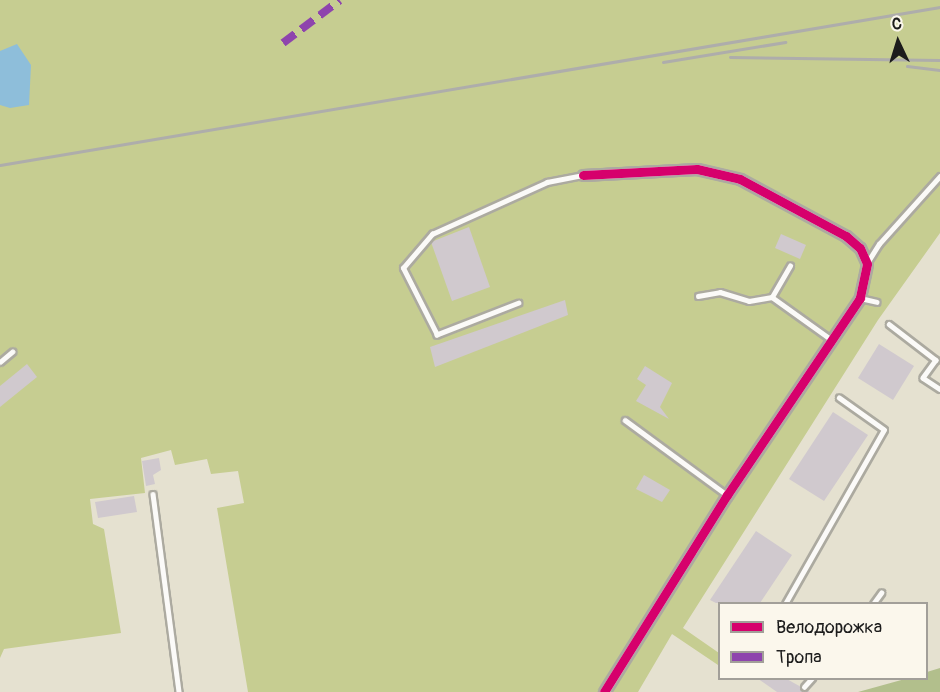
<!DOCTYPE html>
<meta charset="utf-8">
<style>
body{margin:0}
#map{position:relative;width:940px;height:692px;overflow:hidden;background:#e5e1d0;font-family:Pangolin,sans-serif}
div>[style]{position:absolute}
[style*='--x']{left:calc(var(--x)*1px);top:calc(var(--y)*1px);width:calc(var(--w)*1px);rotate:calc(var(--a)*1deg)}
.green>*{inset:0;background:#c6cd91}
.forest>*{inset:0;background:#b2bf8c}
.water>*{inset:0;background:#8ebeda}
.building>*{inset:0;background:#d0c9ce}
.roads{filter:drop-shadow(2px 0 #acaaa0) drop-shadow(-2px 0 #acaaa0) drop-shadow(0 2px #acaaa0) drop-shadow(0 -2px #acaaa0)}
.lane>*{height:4.5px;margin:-2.25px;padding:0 2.25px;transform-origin:2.25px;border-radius:2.25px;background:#fbfaf8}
.street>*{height:9px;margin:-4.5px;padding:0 4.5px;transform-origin:4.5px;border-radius:4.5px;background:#fbfaf8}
.rail>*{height:3px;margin:-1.5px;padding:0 1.5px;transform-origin:1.5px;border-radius:1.5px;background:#aeadab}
.quiet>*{height:8px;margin-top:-4px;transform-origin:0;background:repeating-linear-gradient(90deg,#8e44ad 0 15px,transparent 0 23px)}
.cycleway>*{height:9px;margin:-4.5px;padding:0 4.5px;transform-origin:4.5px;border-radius:4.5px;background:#d6006c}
span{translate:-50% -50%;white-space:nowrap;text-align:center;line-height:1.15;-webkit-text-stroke:5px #fbf7ec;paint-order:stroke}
.legend{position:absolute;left:718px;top:602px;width:210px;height:78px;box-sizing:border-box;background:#fbf7ec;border:2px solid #a29f99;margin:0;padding:8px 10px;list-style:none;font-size:18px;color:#1c1c1c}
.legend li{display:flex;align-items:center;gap:12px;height:30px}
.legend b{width:30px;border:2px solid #a29f99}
.north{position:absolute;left:868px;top:12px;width:60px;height:60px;-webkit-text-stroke:4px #fbf7ec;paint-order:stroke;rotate:356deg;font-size:16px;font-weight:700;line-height:24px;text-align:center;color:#1c1c1c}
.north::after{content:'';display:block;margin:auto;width:21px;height:27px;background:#1c1c1c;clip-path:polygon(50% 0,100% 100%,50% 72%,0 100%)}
</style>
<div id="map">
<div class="green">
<i style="clip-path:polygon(0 0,940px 0,940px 233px,878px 320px,683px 628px,719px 653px,718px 665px,672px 634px,638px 692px,248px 692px,217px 508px,244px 503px,238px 471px,211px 474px,207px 459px,175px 465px,171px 450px,141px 458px,145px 493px,90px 499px,93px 524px,104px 529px,121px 633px,4px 649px,0 658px)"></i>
</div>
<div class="forest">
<i style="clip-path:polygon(940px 668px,940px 692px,858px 692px,905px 679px,926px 678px,927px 672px)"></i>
</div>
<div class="water">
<i style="clip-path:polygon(17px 44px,31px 65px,29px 105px,10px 108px,0 105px,0 51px)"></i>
</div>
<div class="building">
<i style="clip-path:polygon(469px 227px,490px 287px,452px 301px,431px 242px)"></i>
<i style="clip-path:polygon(781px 234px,806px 245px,800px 259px,775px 248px)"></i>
<i style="clip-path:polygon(565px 300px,568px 315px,435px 367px,430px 347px)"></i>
<i style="clip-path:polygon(879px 344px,914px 366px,893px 400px,858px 378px)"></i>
<i style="clip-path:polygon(27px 364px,37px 377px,0 407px,0 386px)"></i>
<i style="clip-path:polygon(645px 366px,672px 383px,660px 407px,669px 419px,636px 401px,646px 385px,637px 379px)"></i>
<i style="clip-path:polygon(833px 412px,868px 435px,824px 501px,789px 479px)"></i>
<i style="clip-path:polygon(159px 458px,161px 470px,153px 475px,155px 484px,146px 486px,142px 461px)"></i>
<i style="clip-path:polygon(644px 475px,670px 490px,662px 502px,636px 489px)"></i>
<i style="clip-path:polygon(134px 496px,137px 512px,98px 518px,95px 502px)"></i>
<i style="clip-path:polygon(756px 531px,792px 555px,760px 603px,716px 603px,710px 600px)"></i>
<i style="clip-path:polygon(757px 678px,785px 678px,810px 692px,777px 692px)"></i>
</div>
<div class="roads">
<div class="lane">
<i style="--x:867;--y:263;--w:22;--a:-58"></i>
<i style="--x:879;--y:244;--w:91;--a:-48.1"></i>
<i style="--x:698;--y:296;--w:22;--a:-10"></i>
<i style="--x:720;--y:292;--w:30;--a:17"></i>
<i style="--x:749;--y:301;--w:23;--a:-10"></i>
<i style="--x:772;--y:297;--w:70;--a:35.7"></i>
<i style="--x:772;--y:297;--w:36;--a:-60"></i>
<i style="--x:860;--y:298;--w:17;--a:13"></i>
<i style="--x:519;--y:303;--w:88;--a:158.7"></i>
<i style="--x:437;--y:335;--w:75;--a:-116.9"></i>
<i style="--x:403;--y:268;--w:45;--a:-49.5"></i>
<i style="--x:432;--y:234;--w:126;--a:-24.3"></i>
<i style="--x:547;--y:182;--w:37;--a:-11"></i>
<i style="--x:889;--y:324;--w:59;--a:37.5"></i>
<i style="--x:936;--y:360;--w:22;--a:126"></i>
<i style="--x:923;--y:378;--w:20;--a:33"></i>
<i style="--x:0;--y:362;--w:16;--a:-40"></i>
<i style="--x:625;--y:420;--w:127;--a:36.3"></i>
<i style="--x:153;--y:494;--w:200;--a:82.5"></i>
<i style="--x:785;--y:604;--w:200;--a:-60.4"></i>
<i style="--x:884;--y:430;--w:55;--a:-144.6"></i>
<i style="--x:873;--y:604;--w:14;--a:-54"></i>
<i style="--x:804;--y:687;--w:12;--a:-48"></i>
</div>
<div class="street">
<i style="--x:583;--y:175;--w:114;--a:-3"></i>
<i style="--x:697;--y:169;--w:44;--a:13.1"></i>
<i style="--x:740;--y:179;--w:120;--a:28.3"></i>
<i style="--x:846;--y:236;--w:18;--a:41"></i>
<i style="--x:860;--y:248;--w:17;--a:66"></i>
<i style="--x:867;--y:264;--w:35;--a:102"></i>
<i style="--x:860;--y:298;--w:238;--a:124"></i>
<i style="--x:727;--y:495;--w:232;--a:122"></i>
</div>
</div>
<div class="rail">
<i style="--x:730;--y:57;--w:210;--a:0.8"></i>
<i style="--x:663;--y:62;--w:124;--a:-9.3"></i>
<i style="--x:907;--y:66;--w:33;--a:7"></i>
<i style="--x:0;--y:165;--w:953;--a:-9.54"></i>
</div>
<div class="quiet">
<i style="--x:283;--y:43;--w:71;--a:-37"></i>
</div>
<div class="cycleway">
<i style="--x:583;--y:175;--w:114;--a:-3"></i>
<i style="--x:697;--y:169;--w:44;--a:13.1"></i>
<i style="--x:740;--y:179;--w:120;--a:28.3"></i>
<i style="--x:846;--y:236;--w:18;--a:41"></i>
<i style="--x:860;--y:248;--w:17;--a:66"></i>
<i style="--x:867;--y:264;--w:35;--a:102"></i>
<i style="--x:860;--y:298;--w:238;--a:124"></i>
<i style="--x:727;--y:495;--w:232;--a:122"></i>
</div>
<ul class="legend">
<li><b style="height:8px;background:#d6006c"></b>Велодорожка</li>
<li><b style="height:8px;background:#8e44ad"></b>Тропа</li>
</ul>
<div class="north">С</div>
</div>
